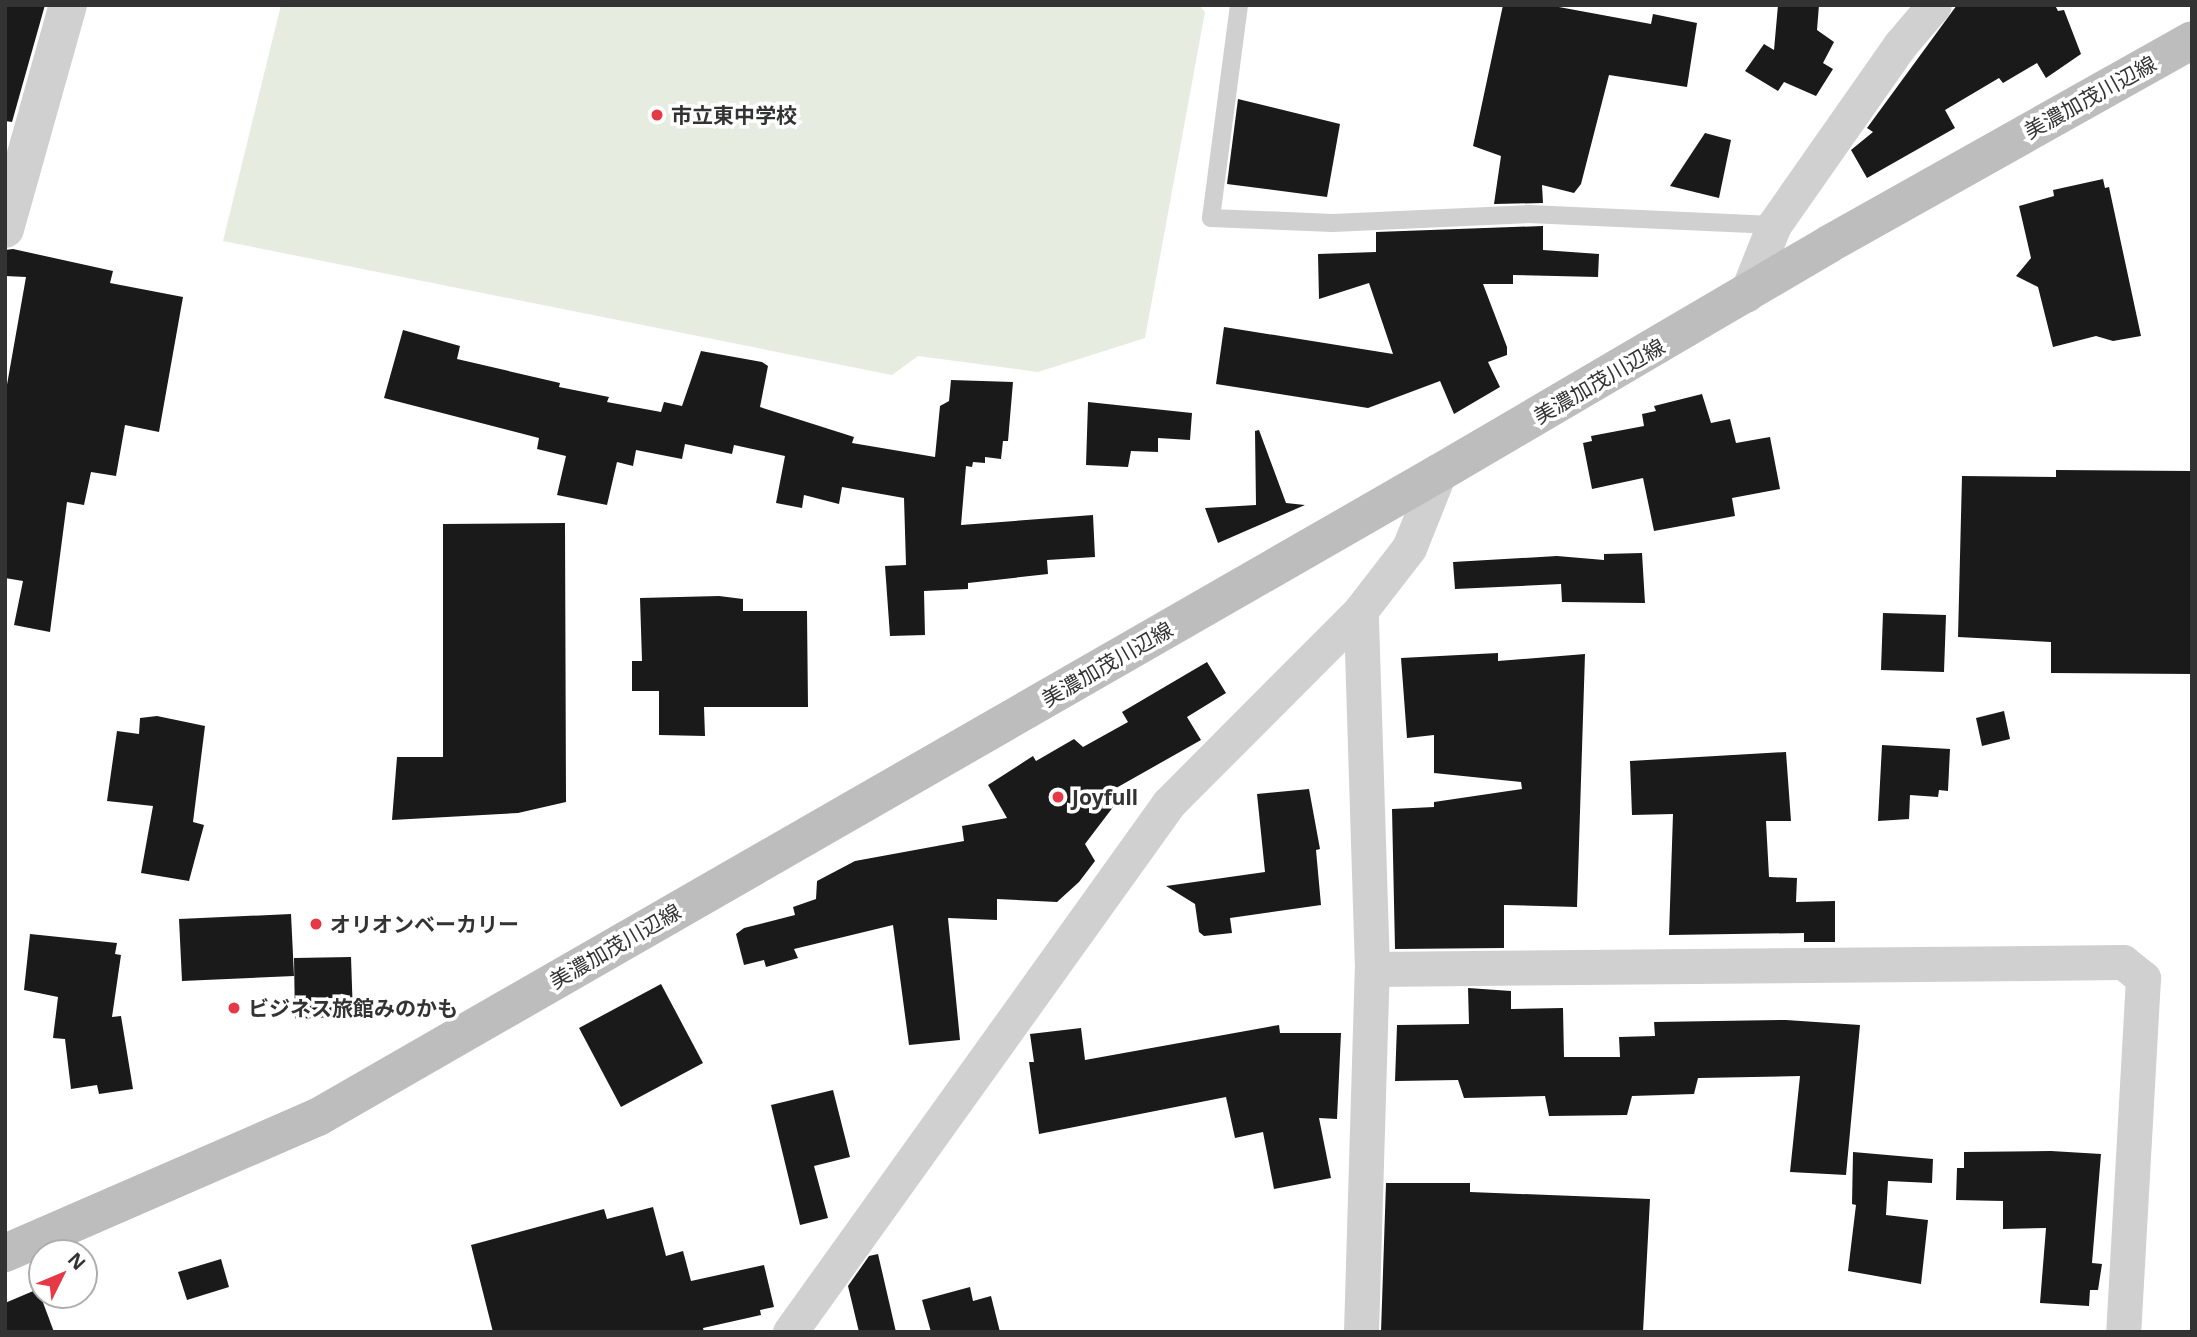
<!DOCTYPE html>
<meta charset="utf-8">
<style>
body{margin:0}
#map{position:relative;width:2197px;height:1337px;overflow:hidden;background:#fff;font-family:"Noto Sans","Noto Sans JP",sans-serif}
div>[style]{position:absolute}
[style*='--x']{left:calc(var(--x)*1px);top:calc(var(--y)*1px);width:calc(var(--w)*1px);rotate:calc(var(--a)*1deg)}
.green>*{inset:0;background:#e6ecdf}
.building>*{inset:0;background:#1a1a1a}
.service>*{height:18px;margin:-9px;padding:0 9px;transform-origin:9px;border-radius:9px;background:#d0d0d0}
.minor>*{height:35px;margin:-17.5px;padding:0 17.5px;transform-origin:17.5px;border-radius:17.5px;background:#d0d0d0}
.tertiary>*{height:38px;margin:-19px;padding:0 19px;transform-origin:19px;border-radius:19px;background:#d0d0d0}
.secondary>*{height:38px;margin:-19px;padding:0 19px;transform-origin:19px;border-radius:19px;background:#bdbdbd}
.dots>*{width:19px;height:19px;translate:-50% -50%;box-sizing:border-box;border:4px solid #fff;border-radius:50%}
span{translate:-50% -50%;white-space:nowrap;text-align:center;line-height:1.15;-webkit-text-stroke:7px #fff;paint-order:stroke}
.street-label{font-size:21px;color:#333}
.poi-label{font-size:21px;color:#333;font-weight:700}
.left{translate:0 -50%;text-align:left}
.frame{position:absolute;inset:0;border:7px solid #333;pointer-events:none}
.north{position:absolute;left:28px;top:1239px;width:70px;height:70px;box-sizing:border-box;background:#fff;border:2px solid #adadad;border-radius:50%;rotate:47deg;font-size:19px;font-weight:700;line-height:28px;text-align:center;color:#333}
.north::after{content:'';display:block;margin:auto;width:24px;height:32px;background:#e63946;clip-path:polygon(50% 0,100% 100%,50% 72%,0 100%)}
</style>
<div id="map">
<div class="green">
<i style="clip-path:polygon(281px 5px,1199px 5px,1205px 12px,1145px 338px,1038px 372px,918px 356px,892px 375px,223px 241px)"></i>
</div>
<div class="building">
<i style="clip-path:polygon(5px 5px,45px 5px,12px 122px,5px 121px)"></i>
<i style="clip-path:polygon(1503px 5px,1548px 5px,1651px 24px,1653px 14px,1697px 23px,1687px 87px,1609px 75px,1581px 184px,1574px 193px,1542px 185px,1543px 203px,1494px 204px,1501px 156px,1473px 146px)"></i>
<i style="clip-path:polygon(1778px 5px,1819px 5px,1817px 30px,1834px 42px,1823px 63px,1833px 69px,1816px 96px,1784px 82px,1778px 91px,1745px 71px,1764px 44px,1774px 50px)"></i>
<i style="clip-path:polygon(1957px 5px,2055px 5px,2058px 11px,2064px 10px,2081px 54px,2046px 78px,2037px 63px,2003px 83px,1999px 78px,1945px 110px,1955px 128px,1867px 178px,1851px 150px,1873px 132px,1867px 128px)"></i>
<i style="clip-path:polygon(1238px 99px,1340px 124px,1327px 197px,1227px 184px)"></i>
<i style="clip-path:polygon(1705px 133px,1731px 140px,1719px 198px,1670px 186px)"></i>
<i style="clip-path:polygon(2103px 179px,2105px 188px,2109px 187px,2141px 336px,2113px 341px,2096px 336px,2053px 347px,2038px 287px,2016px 276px,2031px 258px,2019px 206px,2054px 196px,2053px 190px)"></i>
<i style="clip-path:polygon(1543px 226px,1543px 250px,1599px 254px,1598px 277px,1513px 275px,1513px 284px,1483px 284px,1507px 347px,1507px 355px,1488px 362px,1500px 387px,1454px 414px,1440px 381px,1368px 408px,1216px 384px,1224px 327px,1393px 354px,1369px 283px,1319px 299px,1318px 254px,1376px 252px,1376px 232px)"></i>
<i style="clip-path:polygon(13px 249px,113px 271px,110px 283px,183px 297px,159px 432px,125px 425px,116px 476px,91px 472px,84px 505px,67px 502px,50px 632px,14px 625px,23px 581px,5px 578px,5px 396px,26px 277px,5px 276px,5px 250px)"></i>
<i style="clip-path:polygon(403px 330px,460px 346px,457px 359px,560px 383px,559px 387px,609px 397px,607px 402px,661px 412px,664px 402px,682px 406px,701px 351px,762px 362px,768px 366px,760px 407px,854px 437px,852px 443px,935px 457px,940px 406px,949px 401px,951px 380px,1013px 382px,1008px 441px,1003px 441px,1001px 459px,985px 457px,985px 463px,973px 462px,972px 467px,966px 466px,961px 525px,1093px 515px,1095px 557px,1047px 560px,1048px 574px,968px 583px,968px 589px,924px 591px,925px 635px,890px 636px,885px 566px,906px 565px,904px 498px,842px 487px,839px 504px,804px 495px,802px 508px,776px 503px,785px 456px,734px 445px,732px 454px,685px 444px,682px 459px,636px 450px,633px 466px,617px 462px,607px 505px,557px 495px,566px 456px,537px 449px,539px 438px,384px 398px)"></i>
<i style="clip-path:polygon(1702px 394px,1711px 423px,1730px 419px,1736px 443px,1770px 437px,1780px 489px,1732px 498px,1735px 516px,1654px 531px,1643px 478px,1592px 489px,1583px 443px,1592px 441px,1591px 436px,1644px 426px,1642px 414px,1656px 411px,1654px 406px)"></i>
<i style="clip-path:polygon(1088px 402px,1192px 413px,1190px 440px,1158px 438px,1158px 452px,1131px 451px,1128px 467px,1086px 465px)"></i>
<i style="clip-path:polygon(1259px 430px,1286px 503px,1305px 505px,1218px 543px,1205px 508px,1256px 505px,1255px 431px)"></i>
<i style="clip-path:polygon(2056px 470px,2192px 471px,2192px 674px,2051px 673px,2051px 642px,1958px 637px,1962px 476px,2056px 477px)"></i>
<i style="clip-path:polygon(565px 523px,566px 802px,518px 813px,392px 820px,397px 757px,443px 757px,443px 524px)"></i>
<i style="clip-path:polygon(1642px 553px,1645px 603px,1562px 602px,1561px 584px,1455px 589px,1453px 562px,1557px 556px,1604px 560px,1604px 554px)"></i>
<i style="clip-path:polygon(719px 596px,743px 599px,743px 611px,807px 611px,808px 707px,704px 707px,705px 736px,659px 735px,659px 691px,632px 691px,632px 661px,642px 661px,640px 598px)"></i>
<i style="clip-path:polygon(1883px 613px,1946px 615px,1944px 672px,1881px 670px)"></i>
<i style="clip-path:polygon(1498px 653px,1498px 661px,1585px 654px,1577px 907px,1504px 905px,1504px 948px,1395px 949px,1392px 809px,1434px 807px,1434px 802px,1522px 789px,1521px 782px,1434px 773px,1434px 735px,1407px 738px,1401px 658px)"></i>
<i style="clip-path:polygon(1207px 662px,1226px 693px,1187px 717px,1201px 740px,1102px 796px,1123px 794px,1085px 844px,1095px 861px,1079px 882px,1057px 902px,997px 899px,997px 920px,948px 918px,960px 1040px,909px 1045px,893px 925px,794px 949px,798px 958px,766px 967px,764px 960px,744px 965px,736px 934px,744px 928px,795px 915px,793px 907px,816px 899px,817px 881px,855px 861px,964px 841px,962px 826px,1007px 818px,988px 785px,1033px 756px,1036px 761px,1074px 739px,1083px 747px,1128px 722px,1122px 712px)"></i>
<i style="clip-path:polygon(2004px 711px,2010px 739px,1982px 746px,1976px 718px)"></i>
<i style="clip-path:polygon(157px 716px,205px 726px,193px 822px,204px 825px,189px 881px,141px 873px,153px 806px,107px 801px,117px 731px,139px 734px,140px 718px)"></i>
<i style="clip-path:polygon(1882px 745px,1950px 749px,1948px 791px,1939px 790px,1938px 797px,1910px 795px,1909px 819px,1878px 821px)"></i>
<i style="clip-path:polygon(1786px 752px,1791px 821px,1766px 821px,1769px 877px,1797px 878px,1796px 902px,1835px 901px,1835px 942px,1804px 942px,1804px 933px,1669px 935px,1673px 814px,1632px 815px,1630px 761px)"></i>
<i style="clip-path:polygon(1309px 789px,1320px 849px,1316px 850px,1321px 905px,1230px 918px,1232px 933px,1204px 936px,1199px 932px,1195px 904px,1166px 886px,1265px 872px,1257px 794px)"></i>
<i style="clip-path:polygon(291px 914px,294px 976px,182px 981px,179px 919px)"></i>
<i style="clip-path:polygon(30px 934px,117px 943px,115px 954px,121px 955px,112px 1017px,121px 1016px,133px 1089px,99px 1094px,97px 1085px,71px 1089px,65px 1039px,53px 1038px,58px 997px,24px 990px)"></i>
<i style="clip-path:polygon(351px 957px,353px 1016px,295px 1019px,294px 958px)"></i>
<i style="clip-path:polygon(661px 984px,703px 1063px,621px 1107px,579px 1028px)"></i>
<i style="clip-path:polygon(1468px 988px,1511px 991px,1511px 1009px,1563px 1008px,1564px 1057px,1620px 1057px,1619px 1037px,1655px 1036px,1654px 1022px,1786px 1020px,1860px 1025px,1846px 1175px,1790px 1172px,1800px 1076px,1698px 1078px,1694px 1094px,1632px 1096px,1627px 1115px,1549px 1116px,1545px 1096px,1464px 1098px,1458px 1080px,1395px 1081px,1397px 1025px,1469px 1024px)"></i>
<i style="clip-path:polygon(1279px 1025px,1280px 1033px,1341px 1033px,1337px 1119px,1319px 1118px,1331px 1178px,1274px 1189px,1263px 1132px,1235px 1138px,1226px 1097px,1039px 1134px,1029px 1062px,1034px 1062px,1030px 1034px,1081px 1028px,1085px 1060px)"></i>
<i style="clip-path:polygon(833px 1090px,850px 1157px,814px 1166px,828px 1218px,800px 1225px,771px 1105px)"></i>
<i style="clip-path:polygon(2051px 1151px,2101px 1154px,2092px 1263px,2102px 1264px,2098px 1290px,2090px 1290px,2089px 1306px,2040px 1303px,2046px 1228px,2003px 1229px,2003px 1201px,1956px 1200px,1957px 1168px,1964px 1168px,1964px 1152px)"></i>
<i style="clip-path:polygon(1853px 1152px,1933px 1159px,1932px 1183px,1888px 1181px,1886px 1215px,1928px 1220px,1921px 1284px,1848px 1271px,1856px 1205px,1852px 1204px)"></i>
<i style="clip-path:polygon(1386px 1183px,1470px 1183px,1470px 1192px,1650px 1199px,1643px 1332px,1381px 1332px)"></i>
<i style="clip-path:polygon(653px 1207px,666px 1256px,683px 1251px,691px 1281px,764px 1265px,774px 1307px,760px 1310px,761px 1315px,703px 1328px,704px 1332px,493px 1332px,471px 1245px,604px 1209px,607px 1219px)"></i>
<i style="clip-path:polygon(878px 1254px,896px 1332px,859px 1332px,848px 1286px,869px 1256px)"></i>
<i style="clip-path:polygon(221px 1259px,229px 1287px,187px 1300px,178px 1272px)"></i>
<i style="clip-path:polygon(970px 1287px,973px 1301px,991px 1296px,1000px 1332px,931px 1332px,922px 1300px)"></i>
<i style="clip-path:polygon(38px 1289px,54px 1332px,5px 1332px,5px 1303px)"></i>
</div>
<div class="service">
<i style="--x:1239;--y:5;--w:215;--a:97.5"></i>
<i style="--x:1211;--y:218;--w:122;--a:2.3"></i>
<i style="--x:1333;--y:223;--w:196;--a:-2.6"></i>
<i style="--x:1529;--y:214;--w:245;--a:2.6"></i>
</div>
<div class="minor">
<i style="--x:1746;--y:295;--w:75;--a:-68.2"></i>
<i style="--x:1774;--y:225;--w:220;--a:-55"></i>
<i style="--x:1900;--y:45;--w:52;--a:-49.6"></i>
<i style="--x:1372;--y:969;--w:751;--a:-0.53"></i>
<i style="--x:2123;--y:962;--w:26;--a:39"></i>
<i style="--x:2143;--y:978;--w:355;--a:93.2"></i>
<i style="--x:790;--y:1332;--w:651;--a:-54.38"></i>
<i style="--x:1169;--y:803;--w:272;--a:-45.1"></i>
<i style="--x:1361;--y:610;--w:78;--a:-52.3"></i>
<i style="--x:1409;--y:548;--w:81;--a:-68.2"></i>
<i style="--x:1361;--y:1332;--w:363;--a:-88.3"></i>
<i style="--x:1372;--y:969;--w:359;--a:-91.8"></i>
</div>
<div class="tertiary">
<i style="--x:5;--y:229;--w:233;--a:-74.3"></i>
</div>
<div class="secondary">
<i style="--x:5;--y:1253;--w:341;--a:-23.5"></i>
<i style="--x:318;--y:1117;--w:1293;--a:-29.88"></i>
<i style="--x:1439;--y:473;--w:452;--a:-30.4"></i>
<i style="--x:1829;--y:244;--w:416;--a:-29.3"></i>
</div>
<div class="dots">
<i style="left:657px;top:115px;background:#e63946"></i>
<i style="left:1058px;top:797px;background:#e63946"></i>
<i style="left:316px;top:924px;background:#e63946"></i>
<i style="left:234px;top:1008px;background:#e63946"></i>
</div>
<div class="street-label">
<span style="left:2090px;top:97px;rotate:-29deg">美濃加茂川辺線</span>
<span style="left:1599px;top:381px;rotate:-30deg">美濃加茂川辺線</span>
<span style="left:1107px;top:664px;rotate:-30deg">美濃加茂川辺線</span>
<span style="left:615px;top:946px;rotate:-30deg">美濃加茂川辺線</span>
</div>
<div class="poi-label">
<span class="left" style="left:671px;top:115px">市立東中学校</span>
<span class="left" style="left:1072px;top:797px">Joyfull</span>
<span class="left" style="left:330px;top:924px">オリオンベーカリー</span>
<span class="left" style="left:248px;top:1008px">ビジネス旅館みのかも</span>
</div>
<div class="frame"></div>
<div class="north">N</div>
</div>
